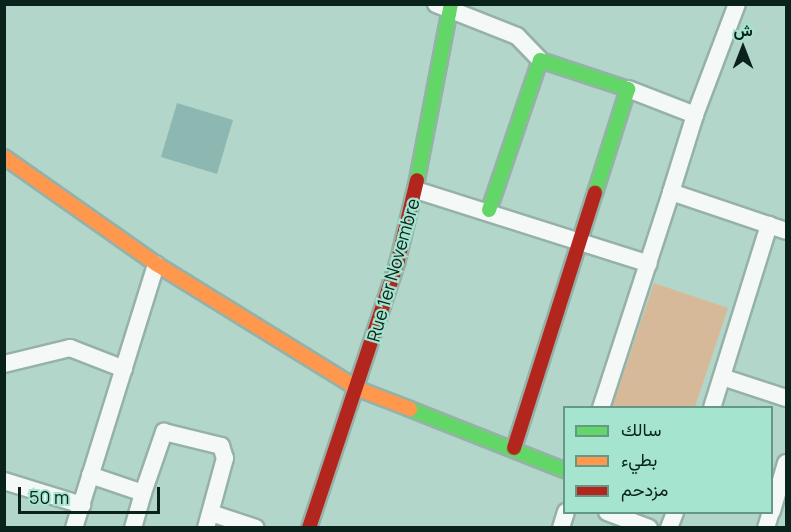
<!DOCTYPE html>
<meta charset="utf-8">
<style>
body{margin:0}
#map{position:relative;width:791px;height:532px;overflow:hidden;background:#b3d6ca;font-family:Manrope,Vazirmatn,sans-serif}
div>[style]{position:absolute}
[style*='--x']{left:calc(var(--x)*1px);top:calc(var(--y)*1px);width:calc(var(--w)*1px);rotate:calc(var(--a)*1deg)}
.green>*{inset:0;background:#d6b998}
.building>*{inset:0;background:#8db8b2}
.roads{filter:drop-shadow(2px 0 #96b1a8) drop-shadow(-2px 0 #96b1a8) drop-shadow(0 2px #96b1a8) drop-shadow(0 -2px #96b1a8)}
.street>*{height:16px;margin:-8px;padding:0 8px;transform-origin:8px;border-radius:8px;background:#f4f9f7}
.fast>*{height:14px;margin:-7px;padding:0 7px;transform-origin:7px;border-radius:7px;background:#63d668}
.slow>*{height:14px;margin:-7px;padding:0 7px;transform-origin:7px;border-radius:7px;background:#ff974d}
.jam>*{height:14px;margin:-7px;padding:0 7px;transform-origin:7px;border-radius:7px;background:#b3261e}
span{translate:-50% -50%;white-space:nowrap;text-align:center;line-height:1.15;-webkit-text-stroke:4.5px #a5e4cf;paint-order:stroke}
.street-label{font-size:18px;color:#09231c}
.frame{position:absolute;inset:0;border:6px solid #09231c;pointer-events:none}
.legend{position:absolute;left:563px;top:406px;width:210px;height:108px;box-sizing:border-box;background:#a5e4cf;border:2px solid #679787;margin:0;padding:8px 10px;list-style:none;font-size:18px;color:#09231c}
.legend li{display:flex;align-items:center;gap:12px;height:30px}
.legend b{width:30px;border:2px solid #679787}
.north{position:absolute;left:713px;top:18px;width:60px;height:60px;-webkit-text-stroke:4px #a5e4cf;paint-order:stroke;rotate:0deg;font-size:16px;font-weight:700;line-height:24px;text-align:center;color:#09231c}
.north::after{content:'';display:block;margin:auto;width:21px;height:27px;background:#09231c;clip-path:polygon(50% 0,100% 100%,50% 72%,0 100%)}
.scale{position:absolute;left:18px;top:487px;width:142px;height:27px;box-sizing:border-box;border:3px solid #09231c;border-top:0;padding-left:8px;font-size:18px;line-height:21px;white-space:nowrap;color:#09231c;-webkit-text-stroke:4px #a5e4cf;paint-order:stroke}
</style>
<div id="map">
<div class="green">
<i style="clip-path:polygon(654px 283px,728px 308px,695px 407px,612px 407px)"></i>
</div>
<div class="building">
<i style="clip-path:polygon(177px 103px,233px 120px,217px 174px,161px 157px)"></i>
</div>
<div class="roads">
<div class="street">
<i style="--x:436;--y:4;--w:87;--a:21.6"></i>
<i style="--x:517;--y:36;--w:33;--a:46"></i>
<i style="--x:628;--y:89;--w:72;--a:21.2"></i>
<i style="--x:695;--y:115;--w:81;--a:107.3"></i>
<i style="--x:695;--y:115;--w:119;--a:-69.3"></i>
<i style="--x:416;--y:190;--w:244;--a:17.6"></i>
<i style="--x:4;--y:364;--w:68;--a:-13.6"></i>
<i style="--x:70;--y:348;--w:58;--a:21.3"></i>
<i style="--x:722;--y:377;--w:67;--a:18.2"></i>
<i style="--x:601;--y:408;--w:227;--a:-72"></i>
<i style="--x:671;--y:192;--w:121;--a:18.7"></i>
<i style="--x:712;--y:408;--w:192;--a:-72.7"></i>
<i style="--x:90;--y:475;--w:56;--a:18.8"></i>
<i style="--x:143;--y:493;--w:65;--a:-71"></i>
<i style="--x:164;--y:432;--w:59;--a:13.8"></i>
<i style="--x:221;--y:446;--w:13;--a:72"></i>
<i style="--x:225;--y:458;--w:73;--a:105.2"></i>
<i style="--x:4;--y:481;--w:82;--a:17.1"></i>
<i style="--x:772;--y:511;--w:50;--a:-73.7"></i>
<i style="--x:607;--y:512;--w:45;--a:20.9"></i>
<i style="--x:211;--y:513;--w:47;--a:18.4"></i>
<i style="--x:74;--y:528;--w:276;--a:-72.7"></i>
<i style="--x:133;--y:528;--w:36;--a:-74"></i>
<i style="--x:561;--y:528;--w:17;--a:-73"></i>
<i style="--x:669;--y:528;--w:17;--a:-69"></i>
<i style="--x:766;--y:528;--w:17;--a:-73"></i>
</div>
<div class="fast">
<i style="--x:417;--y:180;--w:179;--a:-79.1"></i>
<i style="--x:489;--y:210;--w:158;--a:-71.2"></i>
<i style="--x:540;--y:60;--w:93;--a:18.2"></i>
<i style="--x:628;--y:89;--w:109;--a:107.6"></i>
<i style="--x:410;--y:409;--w:166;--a:21.6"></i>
</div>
<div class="slow">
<i style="--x:4;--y:157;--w:186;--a:35.1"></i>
<i style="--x:156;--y:264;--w:238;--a:31.7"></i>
<i style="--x:358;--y:389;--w:56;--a:21"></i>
</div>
<div class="jam">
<i style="--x:514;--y:448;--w:268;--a:-72.4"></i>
<i style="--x:309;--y:528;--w:282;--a:-71.6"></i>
<i style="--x:398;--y:260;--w:82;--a:-76.6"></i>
</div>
</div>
<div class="street-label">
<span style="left:393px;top:270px;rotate:-74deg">Rue 1er Novembre</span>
</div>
<div class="frame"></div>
<ul class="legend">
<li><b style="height:8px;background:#63d668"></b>سالك</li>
<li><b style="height:8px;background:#ff974d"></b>بطيء</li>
<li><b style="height:8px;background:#b3261e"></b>مزدحم</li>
</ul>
<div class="north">ش</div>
<div class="scale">50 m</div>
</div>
